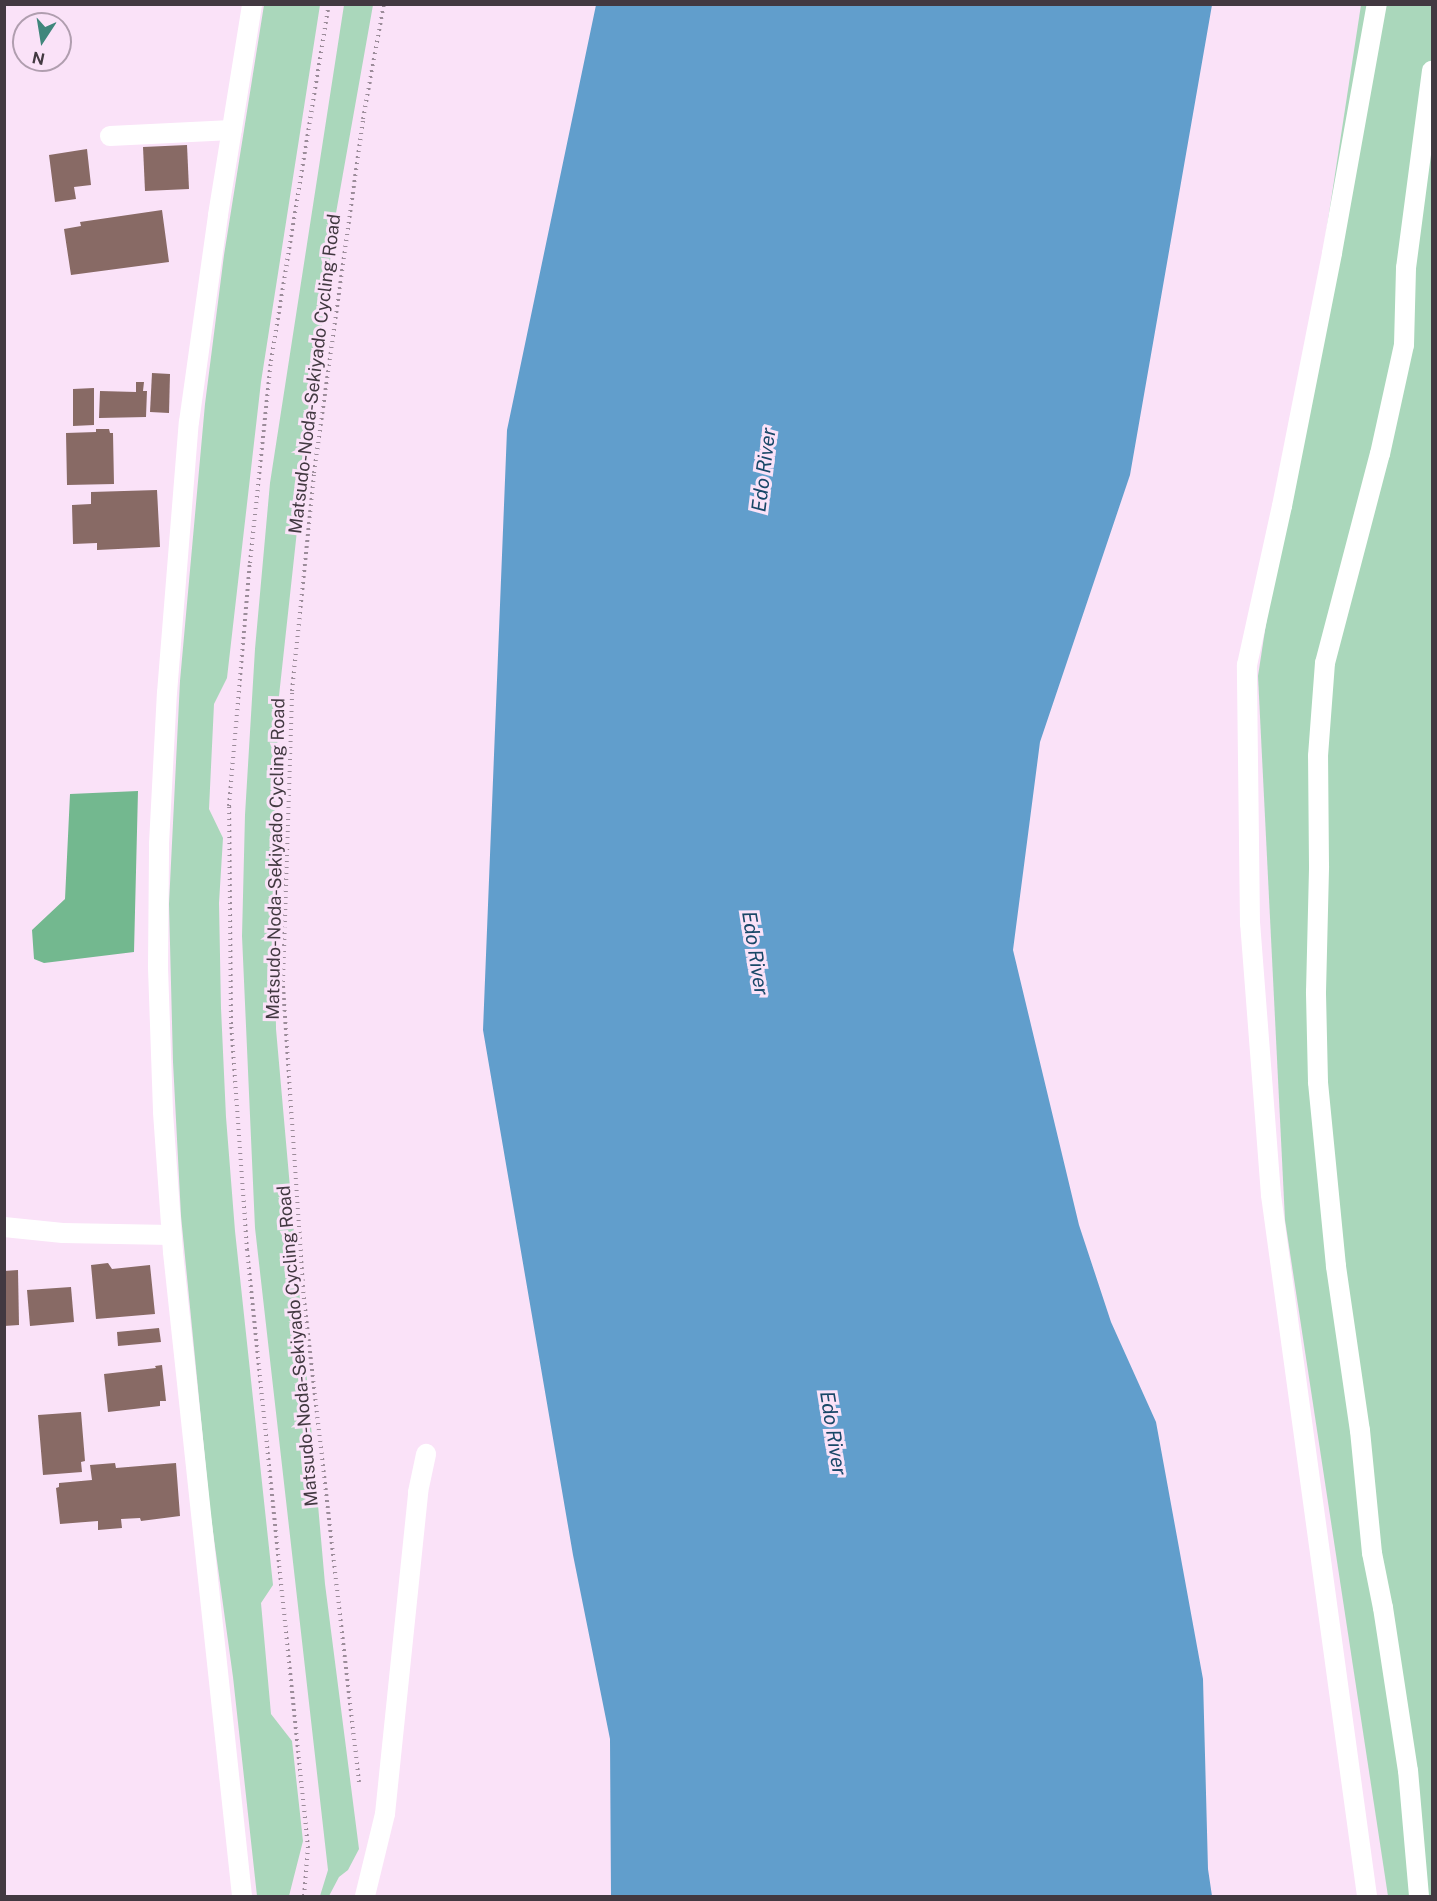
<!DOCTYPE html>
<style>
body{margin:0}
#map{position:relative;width:1437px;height:1901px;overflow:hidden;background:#fae2f8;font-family:"Public Sans",sans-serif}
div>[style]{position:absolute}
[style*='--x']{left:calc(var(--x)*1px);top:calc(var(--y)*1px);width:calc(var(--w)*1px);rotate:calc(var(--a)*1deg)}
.green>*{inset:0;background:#aad7bb}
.forest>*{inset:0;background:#73b88f}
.water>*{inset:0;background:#619ecc}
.building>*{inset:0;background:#886a65}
.path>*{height:4px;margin-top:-2px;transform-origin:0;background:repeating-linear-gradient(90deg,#9c8c9a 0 1.5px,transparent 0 6px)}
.lane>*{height:20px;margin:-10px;padding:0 10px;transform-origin:10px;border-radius:10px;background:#fff}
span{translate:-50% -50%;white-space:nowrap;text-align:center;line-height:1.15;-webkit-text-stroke:6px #fae2f8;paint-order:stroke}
.street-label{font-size:18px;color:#423941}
.water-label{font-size:20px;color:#184767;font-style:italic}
.frame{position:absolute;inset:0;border:6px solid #423941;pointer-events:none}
.north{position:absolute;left:12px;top:12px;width:60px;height:60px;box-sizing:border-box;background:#fae2f8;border:2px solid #b09eaf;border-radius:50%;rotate:192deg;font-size:16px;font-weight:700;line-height:24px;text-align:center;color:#423941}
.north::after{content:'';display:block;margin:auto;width:21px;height:27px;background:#40867c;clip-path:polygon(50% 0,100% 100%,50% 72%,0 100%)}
</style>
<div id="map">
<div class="green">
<i style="clip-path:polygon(264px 5px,320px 5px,261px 382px,227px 678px,214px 704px,209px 809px,223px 838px,219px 903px,221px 1008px,226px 1117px,235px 1231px,273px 1585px,261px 1603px,271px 1714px,292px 1741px,303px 1841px,289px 1896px,257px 1896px,233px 1677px,210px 1510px,181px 1216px,173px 1062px,169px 904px,180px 681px,205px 404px,224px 255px)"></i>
<i style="clip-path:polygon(344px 5px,373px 5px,336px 213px,301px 494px,279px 696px,274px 840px,276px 1029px,325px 1584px,359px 1849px,348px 1870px,339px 1877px,329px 1896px,320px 1896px,328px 1870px,255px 1228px,242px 936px,245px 815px,255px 649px,270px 483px)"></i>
<i style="clip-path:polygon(1361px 5px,1432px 5px,1432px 1896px,1388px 1896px,1285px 1220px,1258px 676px)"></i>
</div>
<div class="forest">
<i style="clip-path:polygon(138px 791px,134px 952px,44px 963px,34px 959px,32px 930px,65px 899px,70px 794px)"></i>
</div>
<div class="water">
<i style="clip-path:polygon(596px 5px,1212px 5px,1130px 475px,1040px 742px,1013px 950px,1079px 1225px,1111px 1322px,1156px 1422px,1203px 1679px,1208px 1869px,1212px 1896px,611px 1896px,610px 1739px,573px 1555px,483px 1030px,507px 430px)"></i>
</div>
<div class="building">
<i style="clip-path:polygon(187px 145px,189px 189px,145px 191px,143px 147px)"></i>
<i style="clip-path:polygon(87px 149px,91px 185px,74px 187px,76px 199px,55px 202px,49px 155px)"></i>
<i style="clip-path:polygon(162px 210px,169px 262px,71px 275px,64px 229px,81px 226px,80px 222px)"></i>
<i style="clip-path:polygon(152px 373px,170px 374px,169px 413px,150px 412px)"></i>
<i style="clip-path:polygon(136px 382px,144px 382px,143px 391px,147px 391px,146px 417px,99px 418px,100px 391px,136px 392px)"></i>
<i style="clip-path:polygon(94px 388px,94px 425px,73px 426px,73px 389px)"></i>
<i style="clip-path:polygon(96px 429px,109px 429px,110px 433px,113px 433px,114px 484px,67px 485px,66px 433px,96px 432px)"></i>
<i style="clip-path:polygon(157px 490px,160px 547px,97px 550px,97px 543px,73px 544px,72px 505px,91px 504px,91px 492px)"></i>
<i style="clip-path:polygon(108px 1263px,112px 1269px,150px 1265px,155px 1314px,96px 1319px,91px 1265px)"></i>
<i style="clip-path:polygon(18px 1270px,19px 1325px,4px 1326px,4px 1271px)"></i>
<i style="clip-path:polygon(71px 1287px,74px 1322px,30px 1326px,27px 1290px)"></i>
<i style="clip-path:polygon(159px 1328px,161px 1342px,118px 1346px,117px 1332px)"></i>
<i style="clip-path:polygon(162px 1365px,166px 1401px,160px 1401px,160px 1406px,108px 1412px,104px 1374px,156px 1368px,155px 1366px)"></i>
<i style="clip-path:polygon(81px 1412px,85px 1461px,81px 1462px,82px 1472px,43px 1475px,38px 1415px)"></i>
<i style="clip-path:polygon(115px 1463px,116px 1468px,176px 1463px,180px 1516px,141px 1521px,140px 1518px,121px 1519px,122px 1528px,98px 1530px,98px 1521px,60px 1524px,56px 1488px,59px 1487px,59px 1483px,92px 1480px,90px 1465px)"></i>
</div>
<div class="path">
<i style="--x:359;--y:1782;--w:498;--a:-96.5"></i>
<i style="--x:303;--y:1287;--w:306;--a:-93.8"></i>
<i style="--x:283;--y:982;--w:291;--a:-88.2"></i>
<i style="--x:292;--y:691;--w:219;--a:-84.2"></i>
<i style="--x:314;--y:473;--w:357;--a:-82.1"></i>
<i style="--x:363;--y:119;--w:117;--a:-79.7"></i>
<i style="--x:304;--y:1896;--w:48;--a:-85.2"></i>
<i style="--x:308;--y:1848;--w:601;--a:-95.82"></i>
<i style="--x:247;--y:1250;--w:227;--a:-94"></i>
<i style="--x:231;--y:1024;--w:218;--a:-90.5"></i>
<i style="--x:229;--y:806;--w:244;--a:-85.1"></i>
<i style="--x:250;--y:563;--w:203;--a:-84.1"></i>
<i style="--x:271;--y:361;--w:362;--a:-80.8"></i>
</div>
<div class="lane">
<i style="--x:110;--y:136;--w:122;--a:-2.8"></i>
<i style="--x:4;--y:1227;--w:59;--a:5.8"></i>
<i style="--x:63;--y:1233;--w:108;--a:1.1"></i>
<i style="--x:242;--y:1896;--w:648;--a:-96.12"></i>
<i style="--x:173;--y:1252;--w:141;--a:-94.1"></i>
<i style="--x:163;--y:1111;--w:145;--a:-92"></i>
<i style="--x:158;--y:966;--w:122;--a:-89.5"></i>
<i style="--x:159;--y:844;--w:151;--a:-87"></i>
<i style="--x:167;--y:693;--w:272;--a:-85.4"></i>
<i style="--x:189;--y:422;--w:209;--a:-82"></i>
<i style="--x:218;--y:215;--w:214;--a:-80.8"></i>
<i style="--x:365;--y:1896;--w:84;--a:-76.3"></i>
<i style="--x:385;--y:1814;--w:324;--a:-84.1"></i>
<i style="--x:418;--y:1492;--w:39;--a:-78"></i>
<i style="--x:1367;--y:1896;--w:708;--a:-97.8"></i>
<i style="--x:1271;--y:1195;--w:272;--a:-94.4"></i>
<i style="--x:1250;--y:924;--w:259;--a:-90.7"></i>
<i style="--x:1247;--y:665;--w:163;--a:-77.6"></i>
<i style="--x:1282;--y:506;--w:258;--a:-78.8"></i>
<i style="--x:1332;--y:253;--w:253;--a:-79.8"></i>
<i style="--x:1419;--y:1896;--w:125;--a:-95"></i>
<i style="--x:1408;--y:1771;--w:165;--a:-98.7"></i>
<i style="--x:1383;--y:1608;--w:56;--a:-101.3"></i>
<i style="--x:1372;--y:1553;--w:123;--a:-95.6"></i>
<i style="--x:1360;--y:1431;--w:167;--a:-98.3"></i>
<i style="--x:1336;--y:1266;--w:185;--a:-95.6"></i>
<i style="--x:1318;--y:1082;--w:90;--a:-91.3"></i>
<i style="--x:1316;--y:992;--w:126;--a:-88.6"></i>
<i style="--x:1319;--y:866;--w:110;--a:-90.5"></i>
<i style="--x:1318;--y:756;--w:93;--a:-85.7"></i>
<i style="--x:1325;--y:663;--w:216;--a:-75.3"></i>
<i style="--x:1380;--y:454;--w:112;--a:-77.6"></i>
<i style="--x:1404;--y:345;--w:77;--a:-88.5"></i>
<i style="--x:1406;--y:268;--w:199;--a:-82.5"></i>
</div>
<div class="street-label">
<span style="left:315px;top:374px;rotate:-83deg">Matsudo-Noda-Sekiyado Cycling Road</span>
<span style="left:276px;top:859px;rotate:-89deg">Matsudo-Noda-Sekiyado Cycling Road</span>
<span style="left:298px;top:1346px;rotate:-95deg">Matsudo-Noda-Sekiyado Cycling Road</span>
</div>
<div class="water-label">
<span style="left:764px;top:470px;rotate:-83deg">Edo River</span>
<span style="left:755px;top:953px;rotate:81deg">Edo River</span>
<span style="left:833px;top:1433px;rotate:81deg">Edo River</span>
</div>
<div class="frame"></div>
<div class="north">N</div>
</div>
